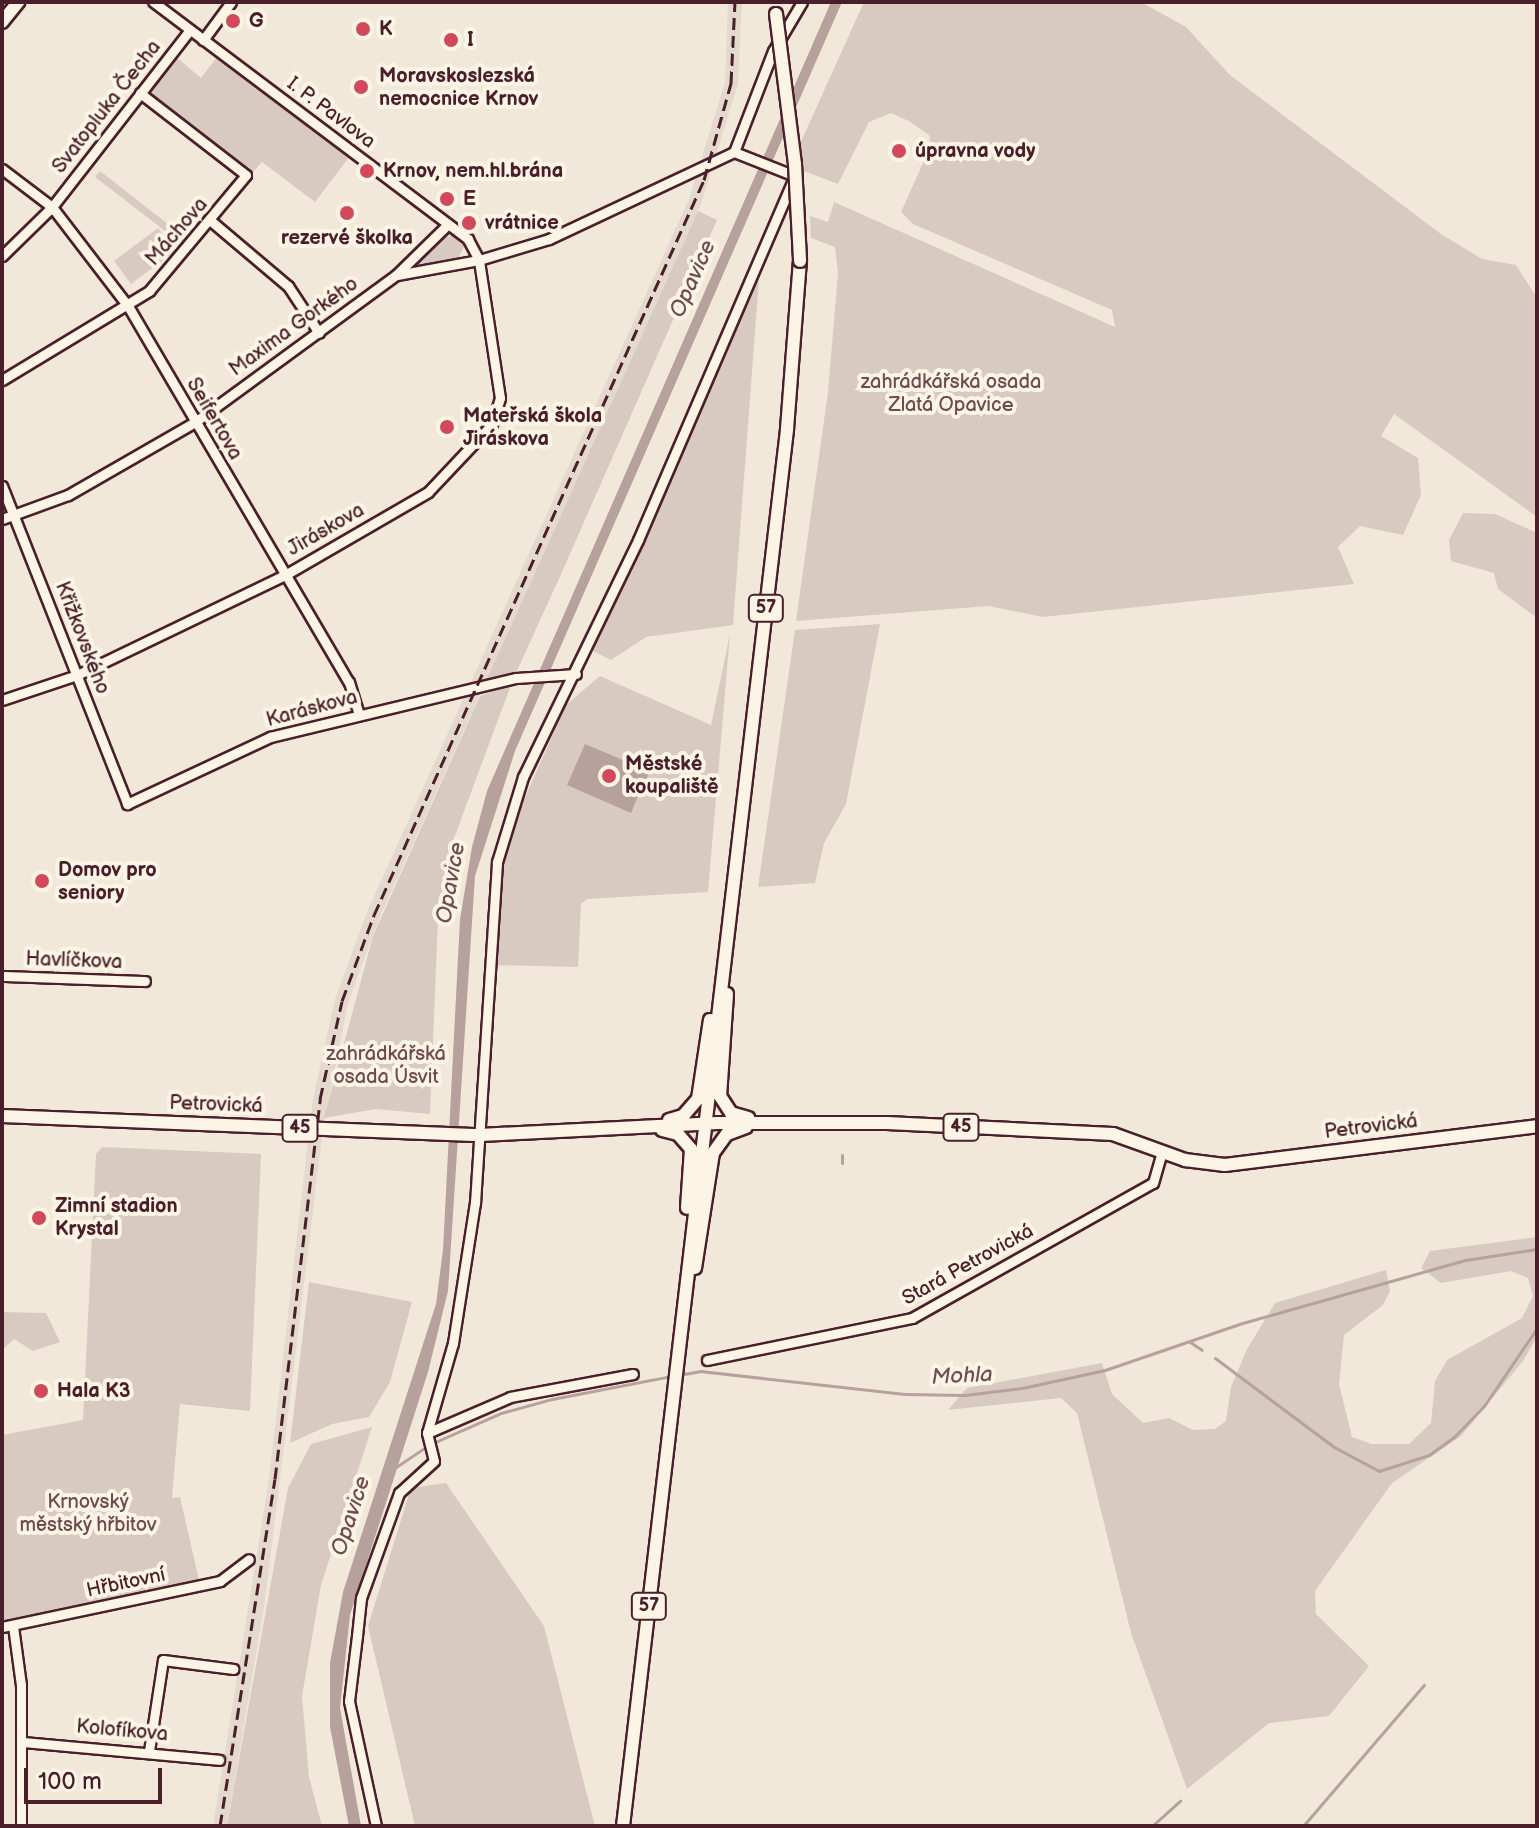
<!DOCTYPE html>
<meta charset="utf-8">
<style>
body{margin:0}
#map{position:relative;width:1539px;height:1828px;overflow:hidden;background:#f1e8da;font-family:"Balsamiq Sans",sans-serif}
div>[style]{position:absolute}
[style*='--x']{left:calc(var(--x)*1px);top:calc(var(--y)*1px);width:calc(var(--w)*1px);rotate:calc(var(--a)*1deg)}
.built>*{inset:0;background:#e4d9cd}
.green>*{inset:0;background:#d8cac0}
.water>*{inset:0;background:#b6a19c}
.stream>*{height:3px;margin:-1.5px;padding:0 1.5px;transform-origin:1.5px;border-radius:1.5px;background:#b6a19c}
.roads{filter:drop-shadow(2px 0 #4a1f2b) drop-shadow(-2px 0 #4a1f2b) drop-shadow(0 2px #4a1f2b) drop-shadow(0 -2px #4a1f2b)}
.minor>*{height:9px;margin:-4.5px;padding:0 4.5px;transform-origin:4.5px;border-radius:4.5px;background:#fcf5e5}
.major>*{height:12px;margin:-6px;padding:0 6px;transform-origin:6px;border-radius:6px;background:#fcf5e5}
.rail>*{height:3px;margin-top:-1.5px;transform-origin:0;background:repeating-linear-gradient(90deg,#4a1f2b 0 12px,transparent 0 18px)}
.bridges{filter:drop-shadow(2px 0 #4a1f2b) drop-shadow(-2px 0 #4a1f2b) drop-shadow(0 2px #4a1f2b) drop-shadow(0 -2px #4a1f2b)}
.major-bridge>*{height:12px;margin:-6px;padding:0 6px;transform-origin:6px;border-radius:6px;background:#fcf5e5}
.dots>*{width:22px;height:22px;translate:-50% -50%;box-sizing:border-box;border:4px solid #fcf5e5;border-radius:50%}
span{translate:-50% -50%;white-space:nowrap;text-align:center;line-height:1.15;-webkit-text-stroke:8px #fcf5e5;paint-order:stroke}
.shield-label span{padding:2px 6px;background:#fcf5e5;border:2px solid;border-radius:6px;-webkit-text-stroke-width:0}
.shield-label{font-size:18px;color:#4a1f2b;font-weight:700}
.poi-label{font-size:20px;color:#4a1f2b;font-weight:700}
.left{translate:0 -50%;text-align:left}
.street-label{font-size:20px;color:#4a1f2b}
.park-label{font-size:20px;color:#6e4a50}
.water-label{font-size:22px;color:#704c53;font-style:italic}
.frame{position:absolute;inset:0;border:4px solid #4a1f2b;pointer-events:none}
.scale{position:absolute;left:24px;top:1768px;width:138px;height:36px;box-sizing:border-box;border:4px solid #4a1f2b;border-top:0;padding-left:10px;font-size:24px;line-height:28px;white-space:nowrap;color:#4a1f2b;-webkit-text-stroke:6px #fcf5e5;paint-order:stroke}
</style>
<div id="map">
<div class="built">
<i style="clip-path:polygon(728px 2px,742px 2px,738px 84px,701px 204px,380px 917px,348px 1003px,323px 1129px,265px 1601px,227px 1826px,213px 1826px,269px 1479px,313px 1098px,335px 999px,367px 912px,689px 199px,725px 82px)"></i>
</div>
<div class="green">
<i style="clip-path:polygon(864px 2px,1141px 2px,1186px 27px,1230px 75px,1441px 234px,1482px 259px,1516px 265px,1537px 298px,1537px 517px,1394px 414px,1381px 436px,1418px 458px,1421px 495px,1403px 535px,1360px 526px,1338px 547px,1354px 584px,1043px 617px,988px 606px,796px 621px,828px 392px,838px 273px,835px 247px,811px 238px,810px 216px,828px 222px,834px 202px,1115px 327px,1112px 310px,913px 224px,901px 212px,931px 145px,929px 135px,909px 121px,891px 113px,869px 122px,838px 184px,790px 166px)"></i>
<i style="clip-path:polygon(175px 56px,201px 78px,218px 56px,350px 156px,315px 202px,262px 162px,252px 173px,148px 94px)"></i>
<i style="clip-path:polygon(100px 171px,186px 238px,182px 244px,95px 177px)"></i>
<i style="clip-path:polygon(698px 211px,717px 220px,562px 572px,516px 673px,487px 679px)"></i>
<i style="clip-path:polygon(158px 228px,175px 251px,131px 284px,114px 261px)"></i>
<i style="clip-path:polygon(453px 236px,464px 246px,457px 261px,414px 268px,443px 237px)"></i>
<i style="clip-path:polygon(760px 265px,733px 625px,646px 637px,611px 660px,591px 650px)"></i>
<i style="clip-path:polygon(1463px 513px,1495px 514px,1537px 533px,1537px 618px,1498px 589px,1494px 573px,1451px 561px,1449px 540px)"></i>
<i style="clip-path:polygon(880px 624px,846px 804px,824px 843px,815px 883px,758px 887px,795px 630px)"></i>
<i style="clip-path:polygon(730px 634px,708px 892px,587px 899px,581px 904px,578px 967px,494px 965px,495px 891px,514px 822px,566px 705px,600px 676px,711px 725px)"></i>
<i style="clip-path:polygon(511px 685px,450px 849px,438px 919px,430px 1114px,376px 1109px,324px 1118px,373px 936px,480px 696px)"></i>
<i style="clip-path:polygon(102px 1147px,261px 1154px,250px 1411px,180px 1404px,172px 1498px,180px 1497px,199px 1580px,2px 1621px,2px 1435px,83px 1420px,96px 1154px)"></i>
<i style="clip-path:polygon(1537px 1237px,1537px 1337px,1523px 1361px,1461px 1436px,1392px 1483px,1315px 1591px,1316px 1614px,1369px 1666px,1329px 1716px,1269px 1723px,1187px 1789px,1131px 1633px,1077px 1413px,1061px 1398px,948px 1410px,967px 1388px,1102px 1363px,1112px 1394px,1143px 1423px,1169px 1418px,1193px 1430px,1215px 1429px,1226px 1421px,1231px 1387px,1247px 1349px,1275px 1303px,1386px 1270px,1390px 1291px,1383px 1305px,1344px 1335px,1339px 1384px,1352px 1437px,1372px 1444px,1409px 1444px,1431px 1423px,1435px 1381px,1447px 1360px,1522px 1318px,1533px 1296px,1528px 1278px,1511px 1271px,1441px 1283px,1421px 1268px,1430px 1251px)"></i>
<i style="clip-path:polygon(309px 1282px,412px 1302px,390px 1382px,369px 1417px,332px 1424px,290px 1443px)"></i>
<i style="clip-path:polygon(2px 1312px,46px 1313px,60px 1342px,33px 1351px,14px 1339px,2px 1350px)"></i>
<i style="clip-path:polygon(372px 1427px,321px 1585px,302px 1696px,309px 1777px,322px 1826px,227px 1826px,288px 1488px,311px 1444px)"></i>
<i style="clip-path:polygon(446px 1483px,544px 1626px,595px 1826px,415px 1826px,368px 1626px,411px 1488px)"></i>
</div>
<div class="water">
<i style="clip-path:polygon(831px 2px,842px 2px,515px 751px,475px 876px,448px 1291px,428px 1372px,350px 1615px,340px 1708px,361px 1826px,349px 1826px,330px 1727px,330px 1663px,343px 1592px,436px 1304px,443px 1250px,460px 919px,472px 847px,487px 791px)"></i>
<i style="clip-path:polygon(585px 744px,649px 771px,645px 786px,637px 785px,640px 791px,631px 813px,567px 785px)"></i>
</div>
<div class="stream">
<i style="--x:842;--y:1163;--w:8;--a:-90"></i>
<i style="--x:1190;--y:1342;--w:14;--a:34"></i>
<i style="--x:1215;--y:1358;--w:149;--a:36.8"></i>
<i style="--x:1334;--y:1447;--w:51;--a:28.1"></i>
<i style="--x:1379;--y:1471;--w:52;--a:-17.7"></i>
<i style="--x:1429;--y:1455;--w:32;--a:-36"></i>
<i style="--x:1455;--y:1436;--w:42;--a:-46"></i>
<i style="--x:1484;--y:1406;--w:94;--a:-55.8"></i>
<i style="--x:678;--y:1375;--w:22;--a:-10"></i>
<i style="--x:700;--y:1371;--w:206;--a:6.4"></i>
<i style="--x:905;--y:1394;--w:60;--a:1"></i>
<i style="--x:965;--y:1395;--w:57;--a:-7"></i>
<i style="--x:1022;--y:1388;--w:85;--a:-12.2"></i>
<i style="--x:1105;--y:1370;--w:142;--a:-18.9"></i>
<i style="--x:1239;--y:1324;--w:235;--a:-15.8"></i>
<i style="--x:1465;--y:1260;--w:73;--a:-8.7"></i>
<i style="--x:433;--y:1443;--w:74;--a:-23.8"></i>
<i style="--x:501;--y:1413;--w:53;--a:-15.4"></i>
<i style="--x:552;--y:1399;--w:121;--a:-10.9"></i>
<i style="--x:396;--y:1467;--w:36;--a:-34"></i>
<i style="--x:1152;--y:1826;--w:38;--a:-42"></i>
<i style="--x:1303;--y:1826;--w:186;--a:-49.4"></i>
</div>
<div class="roads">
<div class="minor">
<i style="--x:203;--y:40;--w:47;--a:-53.6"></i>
<i style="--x:734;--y:152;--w:108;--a:-68.9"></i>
<i style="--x:773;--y:51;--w:57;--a:-59.4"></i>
<i style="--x:2;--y:169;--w:63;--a:37.2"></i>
<i style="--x:52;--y:207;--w:125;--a:52.5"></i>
<i style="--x:128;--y:306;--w:436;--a:59.6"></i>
<i style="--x:349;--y:682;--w:34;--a:73"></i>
<i style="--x:211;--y:221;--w:101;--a:40.2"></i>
<i style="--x:288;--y:286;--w:56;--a:56.6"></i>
<i style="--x:2;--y:256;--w:70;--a:-44.4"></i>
<i style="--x:52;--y:207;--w:224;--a:-52.1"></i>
<i style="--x:397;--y:275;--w:83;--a:-10.4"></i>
<i style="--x:479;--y:260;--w:73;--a:-16.7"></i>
<i style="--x:549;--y:239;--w:204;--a:-25.2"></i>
<i style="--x:2;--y:380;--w:172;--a:-31.2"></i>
<i style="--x:149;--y:291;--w:151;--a:-50.1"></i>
<i style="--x:246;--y:175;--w:134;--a:-142.3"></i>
<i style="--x:2;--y:486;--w:342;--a:68.5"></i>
<i style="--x:127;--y:804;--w:158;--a:-25.1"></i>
<i style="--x:270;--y:737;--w:253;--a:-13.5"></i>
<i style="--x:516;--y:678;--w:60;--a:-3.8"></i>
<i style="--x:2;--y:519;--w:70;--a:-20"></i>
<i style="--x:68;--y:495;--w:146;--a:-29.9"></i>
<i style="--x:195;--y:422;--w:249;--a:-36.2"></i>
<i style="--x:396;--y:275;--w:71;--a:-44.4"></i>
<i style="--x:2;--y:700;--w:79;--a:-18.4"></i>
<i style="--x:77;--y:675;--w:231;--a:-25.7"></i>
<i style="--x:285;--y:575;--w:165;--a:-30.1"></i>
<i style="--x:428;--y:492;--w:93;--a:-46.7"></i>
<i style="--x:492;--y:424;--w:27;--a:-73"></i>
<i style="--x:500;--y:398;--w:140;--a:-98.7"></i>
<i style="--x:479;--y:260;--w:24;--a:-118"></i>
<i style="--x:468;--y:239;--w:394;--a:-143"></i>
<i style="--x:2;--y:976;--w:143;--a:2"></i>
<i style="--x:707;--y:1360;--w:209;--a:-11.6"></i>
<i style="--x:912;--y:1318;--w:276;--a:-29.3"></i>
<i style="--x:1153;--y:1183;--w:33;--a:-74"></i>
<i style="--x:427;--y:1433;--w:90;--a:-23.4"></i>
<i style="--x:510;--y:1397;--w:125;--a:-10.6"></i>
<i style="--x:13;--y:1626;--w:60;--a:82.3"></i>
<i style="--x:21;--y:1685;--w:141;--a:90"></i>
<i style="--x:2;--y:1627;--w:223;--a:-11.9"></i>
<i style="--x:220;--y:1581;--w:36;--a:-37"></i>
<i style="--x:22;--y:1742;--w:198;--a:5.2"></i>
<i style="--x:149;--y:1751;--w:92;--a:-81.3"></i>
<i style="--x:163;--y:1660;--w:71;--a:7.3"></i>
<i style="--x:376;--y:1826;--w:128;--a:-102.2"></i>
<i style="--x:349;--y:1701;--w:65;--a:-83"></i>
<i style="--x:357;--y:1636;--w:38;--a:-84"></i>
<i style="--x:361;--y:1598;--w:112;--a:-70.1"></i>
<i style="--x:399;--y:1493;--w:47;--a:-42.4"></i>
<i style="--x:434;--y:1461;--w:29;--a:-104"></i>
<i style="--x:427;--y:1433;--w:94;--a:-73.9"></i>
<i style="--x:453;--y:1343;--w:142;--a:-81.1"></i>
<i style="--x:475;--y:1203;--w:342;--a:-86.3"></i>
<i style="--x:497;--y:862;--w:89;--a:-73"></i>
<i style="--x:523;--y:777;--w:263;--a:-64.1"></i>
<i style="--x:638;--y:540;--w:396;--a:-66.7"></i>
<i style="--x:795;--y:176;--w:66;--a:-158.5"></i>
</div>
<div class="major">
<i style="--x:2;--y:22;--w:26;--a:-51"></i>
<i style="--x:727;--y:994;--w:102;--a:93.9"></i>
<i style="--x:720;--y:1096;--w:20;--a:57"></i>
<i style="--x:731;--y:1113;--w:18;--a:16"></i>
<i style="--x:2;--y:1116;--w:478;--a:2.3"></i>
<i style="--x:480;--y:1135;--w:238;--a:-2.9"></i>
<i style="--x:718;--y:1123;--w:169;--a:0"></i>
<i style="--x:887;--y:1123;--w:226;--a:2.8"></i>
<i style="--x:1113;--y:1134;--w:77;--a:19.9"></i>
<i style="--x:1185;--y:1160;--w:40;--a:7.1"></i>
<i style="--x:1225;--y:1165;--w:314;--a:-7.1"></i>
<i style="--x:669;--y:1120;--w:15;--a:-16"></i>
<i style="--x:683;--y:1116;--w:23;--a:-49"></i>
<i style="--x:698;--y:1099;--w:80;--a:-81.4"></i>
<i style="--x:662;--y:1130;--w:16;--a:14"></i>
<i style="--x:678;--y:1134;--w:20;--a:49"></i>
<i style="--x:691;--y:1149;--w:59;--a:93.9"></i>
<i style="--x:695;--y:1268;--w:116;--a:-81.1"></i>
<i style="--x:713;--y:1153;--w:24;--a:-54"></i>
<i style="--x:727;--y:1134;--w:20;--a:-20"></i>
<i style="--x:623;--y:1826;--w:1407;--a:-83.3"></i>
<i style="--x:787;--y:429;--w:169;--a:-85.6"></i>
</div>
</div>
<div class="rail">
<i style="--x:220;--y:1826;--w:351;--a:-81"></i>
<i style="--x:275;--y:1479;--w:383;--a:-83.2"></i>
<i style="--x:320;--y:1099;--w:100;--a:-77.3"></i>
<i style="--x:342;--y:1001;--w:92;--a:-69.6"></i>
<i style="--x:374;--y:915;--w:806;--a:-65.82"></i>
<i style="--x:704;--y:180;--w:101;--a:-74.4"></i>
<i style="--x:731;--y:83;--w:81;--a:-87.2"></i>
</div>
<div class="bridges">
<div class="major-bridge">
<i style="--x:776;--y:14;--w:151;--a:82.8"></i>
<i style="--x:795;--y:164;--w:97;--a:87"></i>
</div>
</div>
<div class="dots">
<i style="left:233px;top:21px;background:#d1495b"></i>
<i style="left:363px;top:29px;background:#d1495b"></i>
<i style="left:451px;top:40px;background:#d1495b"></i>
<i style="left:361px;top:87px;background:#d1495b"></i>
<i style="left:899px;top:151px;background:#d1495b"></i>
<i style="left:367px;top:171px;background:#d1495b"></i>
<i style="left:447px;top:199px;background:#d1495b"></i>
<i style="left:347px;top:213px;background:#d1495b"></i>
<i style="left:469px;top:223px;background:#d1495b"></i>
<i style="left:447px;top:427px;background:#d1495b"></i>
<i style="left:609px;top:776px;background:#d1495b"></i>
<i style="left:42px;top:881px;background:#d1495b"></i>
<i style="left:39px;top:1218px;background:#d1495b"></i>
<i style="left:41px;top:1391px;background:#d1495b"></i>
</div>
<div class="shield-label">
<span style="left:766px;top:608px">57</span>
<span style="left:961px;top:1127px">45</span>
<span style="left:300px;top:1128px">45</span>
<span style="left:649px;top:1606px">57</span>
</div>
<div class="poi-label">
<span class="left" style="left:249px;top:21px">G</span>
<span class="left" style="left:379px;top:29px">K</span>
<span class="left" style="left:467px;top:40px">I</span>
<span class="left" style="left:379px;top:88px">Moravskoslezská<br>nemocnice Krnov</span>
<span class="left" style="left:915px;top:151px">úpravna vody</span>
<span class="left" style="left:383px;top:171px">Krnov, nem.hl.brána</span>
<span class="left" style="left:463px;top:199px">E</span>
<span class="left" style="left:485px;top:223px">vrátnice</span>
<span style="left:347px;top:238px">rezervé školka</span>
<span class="left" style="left:463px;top:428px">Mateřská škola<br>Jiráskova</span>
<span class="left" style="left:625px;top:776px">Městské<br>koupaliště</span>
<span class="left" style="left:58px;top:882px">Domov pro<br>seniory</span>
<span class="left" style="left:55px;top:1218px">Zimní stadion<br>Krystal</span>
<span class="left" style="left:57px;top:1391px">Hala K3</span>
</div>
<div class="street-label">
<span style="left:107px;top:107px;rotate:-52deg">Svatopluka Čecha</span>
<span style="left:331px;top:113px;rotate:37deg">I. P. Pavlova</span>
<span style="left:177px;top:232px;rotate:-49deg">Máchova</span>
<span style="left:294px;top:327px;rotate:-36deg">Maxima Gorkého</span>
<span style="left:214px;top:419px;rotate:60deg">Seifertova</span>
<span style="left:326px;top:530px;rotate:-30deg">Jiráskova</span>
<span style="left:82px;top:638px;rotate:69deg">Křižkovského</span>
<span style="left:312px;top:709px;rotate:-15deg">Karáskova</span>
<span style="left:74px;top:961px;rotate:2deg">Havlíčkova</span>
<span style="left:216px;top:1105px;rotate:2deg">Petrovická</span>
<span style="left:1371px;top:1127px;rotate:-7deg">Petrovická</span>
<span style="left:968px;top:1265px;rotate:-29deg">Stará Petrovická</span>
<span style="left:126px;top:1583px;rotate:-12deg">Hřbitovní</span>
<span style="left:122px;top:1731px;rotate:5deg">Kolofíkova</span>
</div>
<div class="park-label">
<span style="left:951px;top:394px">zahrádkářská osada<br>Zlatá Opavice</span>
<span style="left:386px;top:1066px">zahrádkářská<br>osada Úsvit</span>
<span style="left:88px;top:1514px">Krnovský<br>městský hřbitov</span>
</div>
<div class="water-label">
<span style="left:693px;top:279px;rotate:-66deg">Opavice</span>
<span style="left:451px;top:883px;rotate:-80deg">Opavice</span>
<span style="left:962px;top:1376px;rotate:-3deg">Mohla</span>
<span style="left:351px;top:1516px;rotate:-72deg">Opavice</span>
</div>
<div class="frame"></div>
<div class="scale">100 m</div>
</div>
